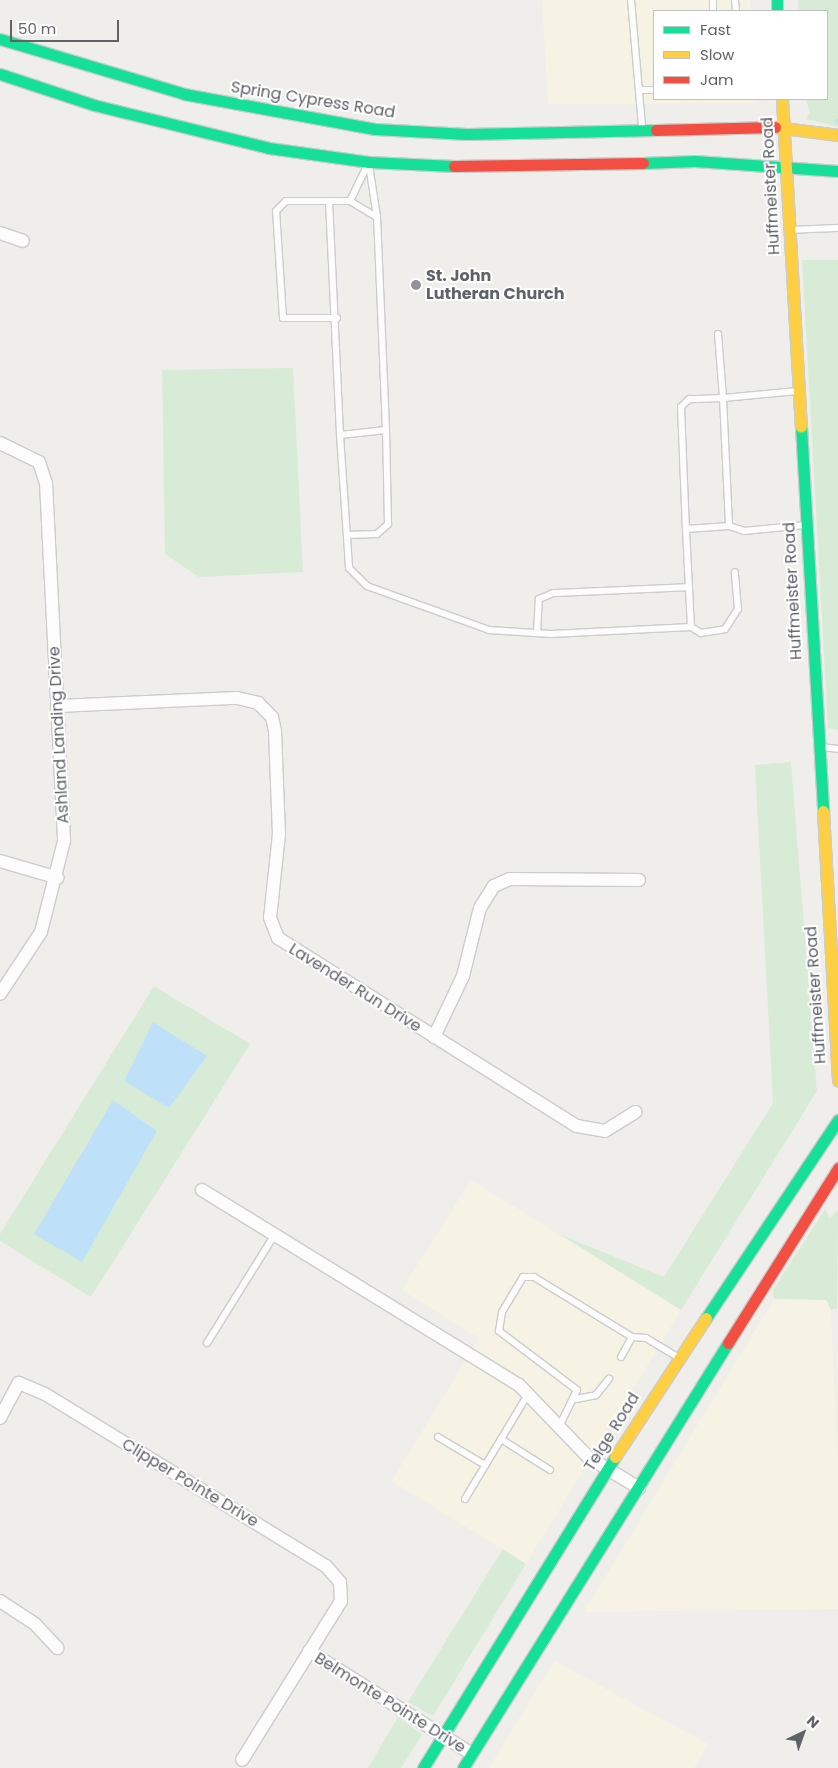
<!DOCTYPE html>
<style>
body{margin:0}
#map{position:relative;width:838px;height:1768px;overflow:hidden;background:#efeeea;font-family:Poppins,sans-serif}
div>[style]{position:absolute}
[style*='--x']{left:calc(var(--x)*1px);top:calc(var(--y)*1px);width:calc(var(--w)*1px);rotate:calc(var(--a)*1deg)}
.commercial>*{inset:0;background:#f7f3e4}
.green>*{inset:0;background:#d8ebd6}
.water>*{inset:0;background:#bfe0f9}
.stream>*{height:4.5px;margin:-2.25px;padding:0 2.25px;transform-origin:2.25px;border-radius:2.25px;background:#bfe0f9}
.roads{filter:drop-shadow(1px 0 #cbcccc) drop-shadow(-1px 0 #cbcccc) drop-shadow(0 1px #cbcccc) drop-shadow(0 -1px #cbcccc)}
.lane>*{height:6px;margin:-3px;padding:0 3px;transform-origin:3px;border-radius:3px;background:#fdfcfc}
.street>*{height:12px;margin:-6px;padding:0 6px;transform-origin:6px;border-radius:6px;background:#fdfcfc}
.fast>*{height:11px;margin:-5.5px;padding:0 5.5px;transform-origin:5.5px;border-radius:5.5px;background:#16e098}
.slow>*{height:11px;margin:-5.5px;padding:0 5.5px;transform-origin:5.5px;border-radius:5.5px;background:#ffcf43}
.jam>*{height:11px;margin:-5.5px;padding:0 5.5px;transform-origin:5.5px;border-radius:5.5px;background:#f24e42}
.dots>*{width:14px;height:14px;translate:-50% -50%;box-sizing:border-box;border:2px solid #fff;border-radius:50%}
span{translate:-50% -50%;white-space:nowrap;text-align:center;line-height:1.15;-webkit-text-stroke:4px #fff;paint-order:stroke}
.street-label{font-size:16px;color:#5f6368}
.poi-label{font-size:16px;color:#5f6368;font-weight:700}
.left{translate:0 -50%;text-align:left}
.legend{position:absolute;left:653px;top:10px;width:175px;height:90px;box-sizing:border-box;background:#fff;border:1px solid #bfc1c3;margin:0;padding:6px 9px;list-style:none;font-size:15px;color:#5f6368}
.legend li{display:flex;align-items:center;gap:10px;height:25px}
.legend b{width:25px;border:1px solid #bfc1c3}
.north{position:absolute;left:778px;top:1708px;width:50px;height:50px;-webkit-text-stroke:4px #fff;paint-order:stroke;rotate:42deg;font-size:14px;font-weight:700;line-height:20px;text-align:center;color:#5f6368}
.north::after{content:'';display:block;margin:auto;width:18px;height:22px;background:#5f6368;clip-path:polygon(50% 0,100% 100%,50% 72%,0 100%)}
.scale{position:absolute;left:10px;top:20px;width:109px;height:22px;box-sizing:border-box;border:2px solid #5f6368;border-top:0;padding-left:6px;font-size:15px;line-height:18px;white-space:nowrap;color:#5f6368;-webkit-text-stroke:4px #fff;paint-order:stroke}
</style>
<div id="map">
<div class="commercial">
<i style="clip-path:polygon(542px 0,750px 0,750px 11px,654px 11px,654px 99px,753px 99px,753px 103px,548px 104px)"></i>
<i style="clip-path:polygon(471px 1180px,681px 1310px,526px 1564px,392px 1481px,479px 1338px,402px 1290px)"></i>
<i style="clip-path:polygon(778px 1293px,830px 1296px,838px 1462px,838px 1609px,584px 1612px)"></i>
<i style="clip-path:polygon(554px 1661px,708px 1744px,694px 1768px,489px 1768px)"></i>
</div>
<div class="green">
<i style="clip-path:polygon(798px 0,838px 0,838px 127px,806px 119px,810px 113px,806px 99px,827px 99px,827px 11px,799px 11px)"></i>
<i style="clip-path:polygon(802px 260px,838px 260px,838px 730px,828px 728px)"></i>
<i style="clip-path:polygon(293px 368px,303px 572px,199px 577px,165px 554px,162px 370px)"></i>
<i style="clip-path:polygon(791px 762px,817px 1091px,681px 1310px,559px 1234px,664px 1277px,773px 1103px,755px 765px)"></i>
<i style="clip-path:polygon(154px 986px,250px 1044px,91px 1297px,0 1241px,0 1234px)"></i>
<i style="clip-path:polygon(825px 1209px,830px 1219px,837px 1210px,838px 1213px,837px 1308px,831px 1310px,826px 1300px,774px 1299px,773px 1290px)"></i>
<i style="clip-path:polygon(503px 1549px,526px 1564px,433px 1716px,408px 1702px)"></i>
<i style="clip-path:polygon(398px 1717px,422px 1735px,401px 1768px,368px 1768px)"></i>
</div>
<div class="water">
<i style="clip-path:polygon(153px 1022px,207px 1056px,169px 1108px,124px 1081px)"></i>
<i style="clip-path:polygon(113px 1100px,157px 1131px,82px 1262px,34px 1234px)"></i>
</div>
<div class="stream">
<i style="--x:837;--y:121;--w:1;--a:0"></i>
</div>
<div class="roads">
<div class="lane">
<i style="--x:631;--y:0;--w:127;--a:85"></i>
<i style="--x:713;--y:0;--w:11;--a:90"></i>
<i style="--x:735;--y:0;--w:11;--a:85"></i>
<i style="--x:639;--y:90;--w:15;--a:0"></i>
<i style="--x:329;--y:201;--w:234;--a:87.3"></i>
<i style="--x:340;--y:435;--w:46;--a:-6.2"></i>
<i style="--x:386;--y:430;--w:213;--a:-92.4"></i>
<i style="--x:377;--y:217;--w:53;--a:-98.7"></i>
<i style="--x:350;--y:201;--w:41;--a:-64.1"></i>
<i style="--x:790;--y:230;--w:48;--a:-2.4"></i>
<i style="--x:337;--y:318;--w:54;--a:180"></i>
<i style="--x:283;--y:318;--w:107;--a:-93.7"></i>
<i style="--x:276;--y:211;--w:14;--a:-45"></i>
<i style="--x:286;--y:201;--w:64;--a:0"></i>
<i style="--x:350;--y:201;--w:31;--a:31"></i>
<i style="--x:718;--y:334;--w:64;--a:85.5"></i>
<i style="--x:723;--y:398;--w:34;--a:178"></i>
<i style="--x:689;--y:399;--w:11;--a:135"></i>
<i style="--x:681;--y:407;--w:122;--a:87.7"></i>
<i style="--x:686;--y:529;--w:43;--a:-4"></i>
<i style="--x:797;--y:391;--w:74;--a:174.6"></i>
<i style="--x:723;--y:398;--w:128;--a:87.3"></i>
<i style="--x:729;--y:526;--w:16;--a:18"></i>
<i style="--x:744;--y:531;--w:61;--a:-5.6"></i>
<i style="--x:340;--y:435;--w:133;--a:86.1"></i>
<i style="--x:349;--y:568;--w:25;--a:45"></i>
<i style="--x:367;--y:586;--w:130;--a:19.8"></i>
<i style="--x:489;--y:630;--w:62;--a:3.7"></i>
<i style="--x:551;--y:634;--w:140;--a:-2.9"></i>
<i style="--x:686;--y:529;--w:98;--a:87.1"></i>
<i style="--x:691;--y:627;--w:12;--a:31"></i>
<i style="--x:701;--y:633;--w:24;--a:-9"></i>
<i style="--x:725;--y:629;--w:24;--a:-57"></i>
<i style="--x:738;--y:609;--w:37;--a:-95"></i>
<i style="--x:347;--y:535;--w:30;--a:-2"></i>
<i style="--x:377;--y:534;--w:15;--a:-42"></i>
<i style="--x:388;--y:524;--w:94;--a:-91.2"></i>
<i style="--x:537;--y:633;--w:34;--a:-87"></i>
<i style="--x:539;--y:599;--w:15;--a:-23"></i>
<i style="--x:553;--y:593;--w:136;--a:-2.5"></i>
<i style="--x:820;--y:747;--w:18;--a:6"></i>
<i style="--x:207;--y:1343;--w:128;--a:-58"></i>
<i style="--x:621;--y:1357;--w:23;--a:-61"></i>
<i style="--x:576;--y:1399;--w:20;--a:-11"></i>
<i style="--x:596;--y:1395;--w:21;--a:-51"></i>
<i style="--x:559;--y:1427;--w:41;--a:-64.1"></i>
<i style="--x:577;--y:1390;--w:98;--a:-142.9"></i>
<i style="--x:499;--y:1331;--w:19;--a:-81"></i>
<i style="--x:502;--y:1312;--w:41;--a:-59"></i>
<i style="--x:523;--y:1277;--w:11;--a:0"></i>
<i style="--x:534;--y:1277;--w:115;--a:31.5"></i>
<i style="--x:632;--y:1337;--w:14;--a:4"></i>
<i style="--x:646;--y:1338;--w:37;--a:31"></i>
<i style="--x:438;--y:1437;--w:55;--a:30.8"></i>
<i style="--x:501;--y:1439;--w:58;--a:32.3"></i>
<i style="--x:465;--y:1499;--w:122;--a:-59"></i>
</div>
<div class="street">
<i style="--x:0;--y:233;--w:24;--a:19"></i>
<i style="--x:0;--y:443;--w:43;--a:26"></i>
<i style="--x:39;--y:462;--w:22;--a:72"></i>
<i style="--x:46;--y:483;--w:358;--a:87.1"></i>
<i style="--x:64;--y:841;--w:94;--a:104.2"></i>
<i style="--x:41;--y:932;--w:74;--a:123.5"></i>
<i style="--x:58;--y:706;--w:179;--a:-2.6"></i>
<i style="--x:237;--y:698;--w:22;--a:13"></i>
<i style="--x:258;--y:703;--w:20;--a:45"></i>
<i style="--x:272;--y:717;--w:14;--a:78"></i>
<i style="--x:275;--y:731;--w:103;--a:87.8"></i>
<i style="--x:279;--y:834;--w:84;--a:96.1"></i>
<i style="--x:270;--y:918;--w:22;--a:68"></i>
<i style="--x:278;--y:938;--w:353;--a:32.2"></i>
<i style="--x:577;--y:1126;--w:28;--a:10"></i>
<i style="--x:605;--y:1131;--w:36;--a:-32"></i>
<i style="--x:0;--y:861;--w:60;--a:16.3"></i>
<i style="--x:434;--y:1037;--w:68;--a:-64.6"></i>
<i style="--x:463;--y:976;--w:70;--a:-76"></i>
<i style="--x:480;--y:908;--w:26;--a:-58"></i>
<i style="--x:494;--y:886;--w:17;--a:-24"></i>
<i style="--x:510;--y:879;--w:129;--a:0.4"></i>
<i style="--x:202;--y:1190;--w:372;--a:31.6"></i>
<i style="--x:519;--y:1385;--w:100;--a:46.2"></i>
<i style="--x:588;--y:1457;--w:60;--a:31.3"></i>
<i style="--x:0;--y:1418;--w:40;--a:-62"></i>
<i style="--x:19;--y:1383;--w:28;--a:23"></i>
<i style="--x:45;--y:1394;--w:329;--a:31.5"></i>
<i style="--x:326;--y:1566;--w:21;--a:49"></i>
<i style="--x:340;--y:1582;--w:19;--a:87"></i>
<i style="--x:341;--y:1601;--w:187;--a:121.9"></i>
<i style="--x:0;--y:1601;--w:42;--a:33.3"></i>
<i style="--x:35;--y:1624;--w:33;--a:47"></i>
<i style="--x:309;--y:1651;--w:193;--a:32.3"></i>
</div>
<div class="fast">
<i style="--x:777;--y:0;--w:11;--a:90"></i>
<i style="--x:0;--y:39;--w:192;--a:16.6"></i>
<i style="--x:184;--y:94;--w:194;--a:10.4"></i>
<i style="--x:375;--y:129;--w:92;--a:3.1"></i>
<i style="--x:467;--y:134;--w:189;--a:-1.2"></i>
<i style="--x:0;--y:74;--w:99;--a:18.3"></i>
<i style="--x:94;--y:105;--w:180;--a:13.8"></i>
<i style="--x:269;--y:148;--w:101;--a:8"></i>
<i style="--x:369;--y:162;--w:85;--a:2.7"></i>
<i style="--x:643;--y:163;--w:52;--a:-2.2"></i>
<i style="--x:695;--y:161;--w:143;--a:4"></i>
<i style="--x:801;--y:426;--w:386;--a:86.7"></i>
<i style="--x:706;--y:1318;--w:238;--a:-56.3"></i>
<i style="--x:423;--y:1768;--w:365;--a:-58.3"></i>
<i style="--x:463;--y:1768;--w:501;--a:-58.06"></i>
</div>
<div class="slow">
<i style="--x:782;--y:99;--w:328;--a:86.7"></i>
<i style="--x:775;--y:127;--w:64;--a:7.2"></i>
<i style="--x:823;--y:811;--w:270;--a:86.8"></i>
<i style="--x:615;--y:1457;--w:166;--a:-56.8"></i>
</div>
<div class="jam">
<i style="--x:656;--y:130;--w:119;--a:-1.4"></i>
<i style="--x:454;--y:166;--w:189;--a:-0.9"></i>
<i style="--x:728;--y:1343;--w:207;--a:-57.8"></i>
</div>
</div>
<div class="dots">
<i style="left:416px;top:285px;background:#919496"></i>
</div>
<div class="street-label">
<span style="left:313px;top:100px;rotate:9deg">Spring Cypress Road</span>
<span style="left:771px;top:186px;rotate:-93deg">Huffmeister Road</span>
<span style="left:793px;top:591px;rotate:-93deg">Huffmeister Road</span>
<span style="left:59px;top:735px;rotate:-93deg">Ashland Landing Drive</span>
<span style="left:355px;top:988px;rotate:32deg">Lavender Run Drive</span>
<span style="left:816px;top:995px;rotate:-94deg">Huffmeister Road</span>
<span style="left:612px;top:1432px;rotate:-58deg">Telge Road</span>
<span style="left:190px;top:1483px;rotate:31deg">Clipper Pointe Drive</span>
<span style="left:390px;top:1703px;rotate:32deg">Belmonte Pointe Drive</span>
</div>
<div class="poi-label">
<span class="left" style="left:426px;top:285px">St. John<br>Lutheran Church</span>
</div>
<ul class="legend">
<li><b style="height:6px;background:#16e098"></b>Fast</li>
<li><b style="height:6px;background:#ffcf43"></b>Slow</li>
<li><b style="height:6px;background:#f24e42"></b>Jam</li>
</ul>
<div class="north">N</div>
<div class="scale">50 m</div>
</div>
